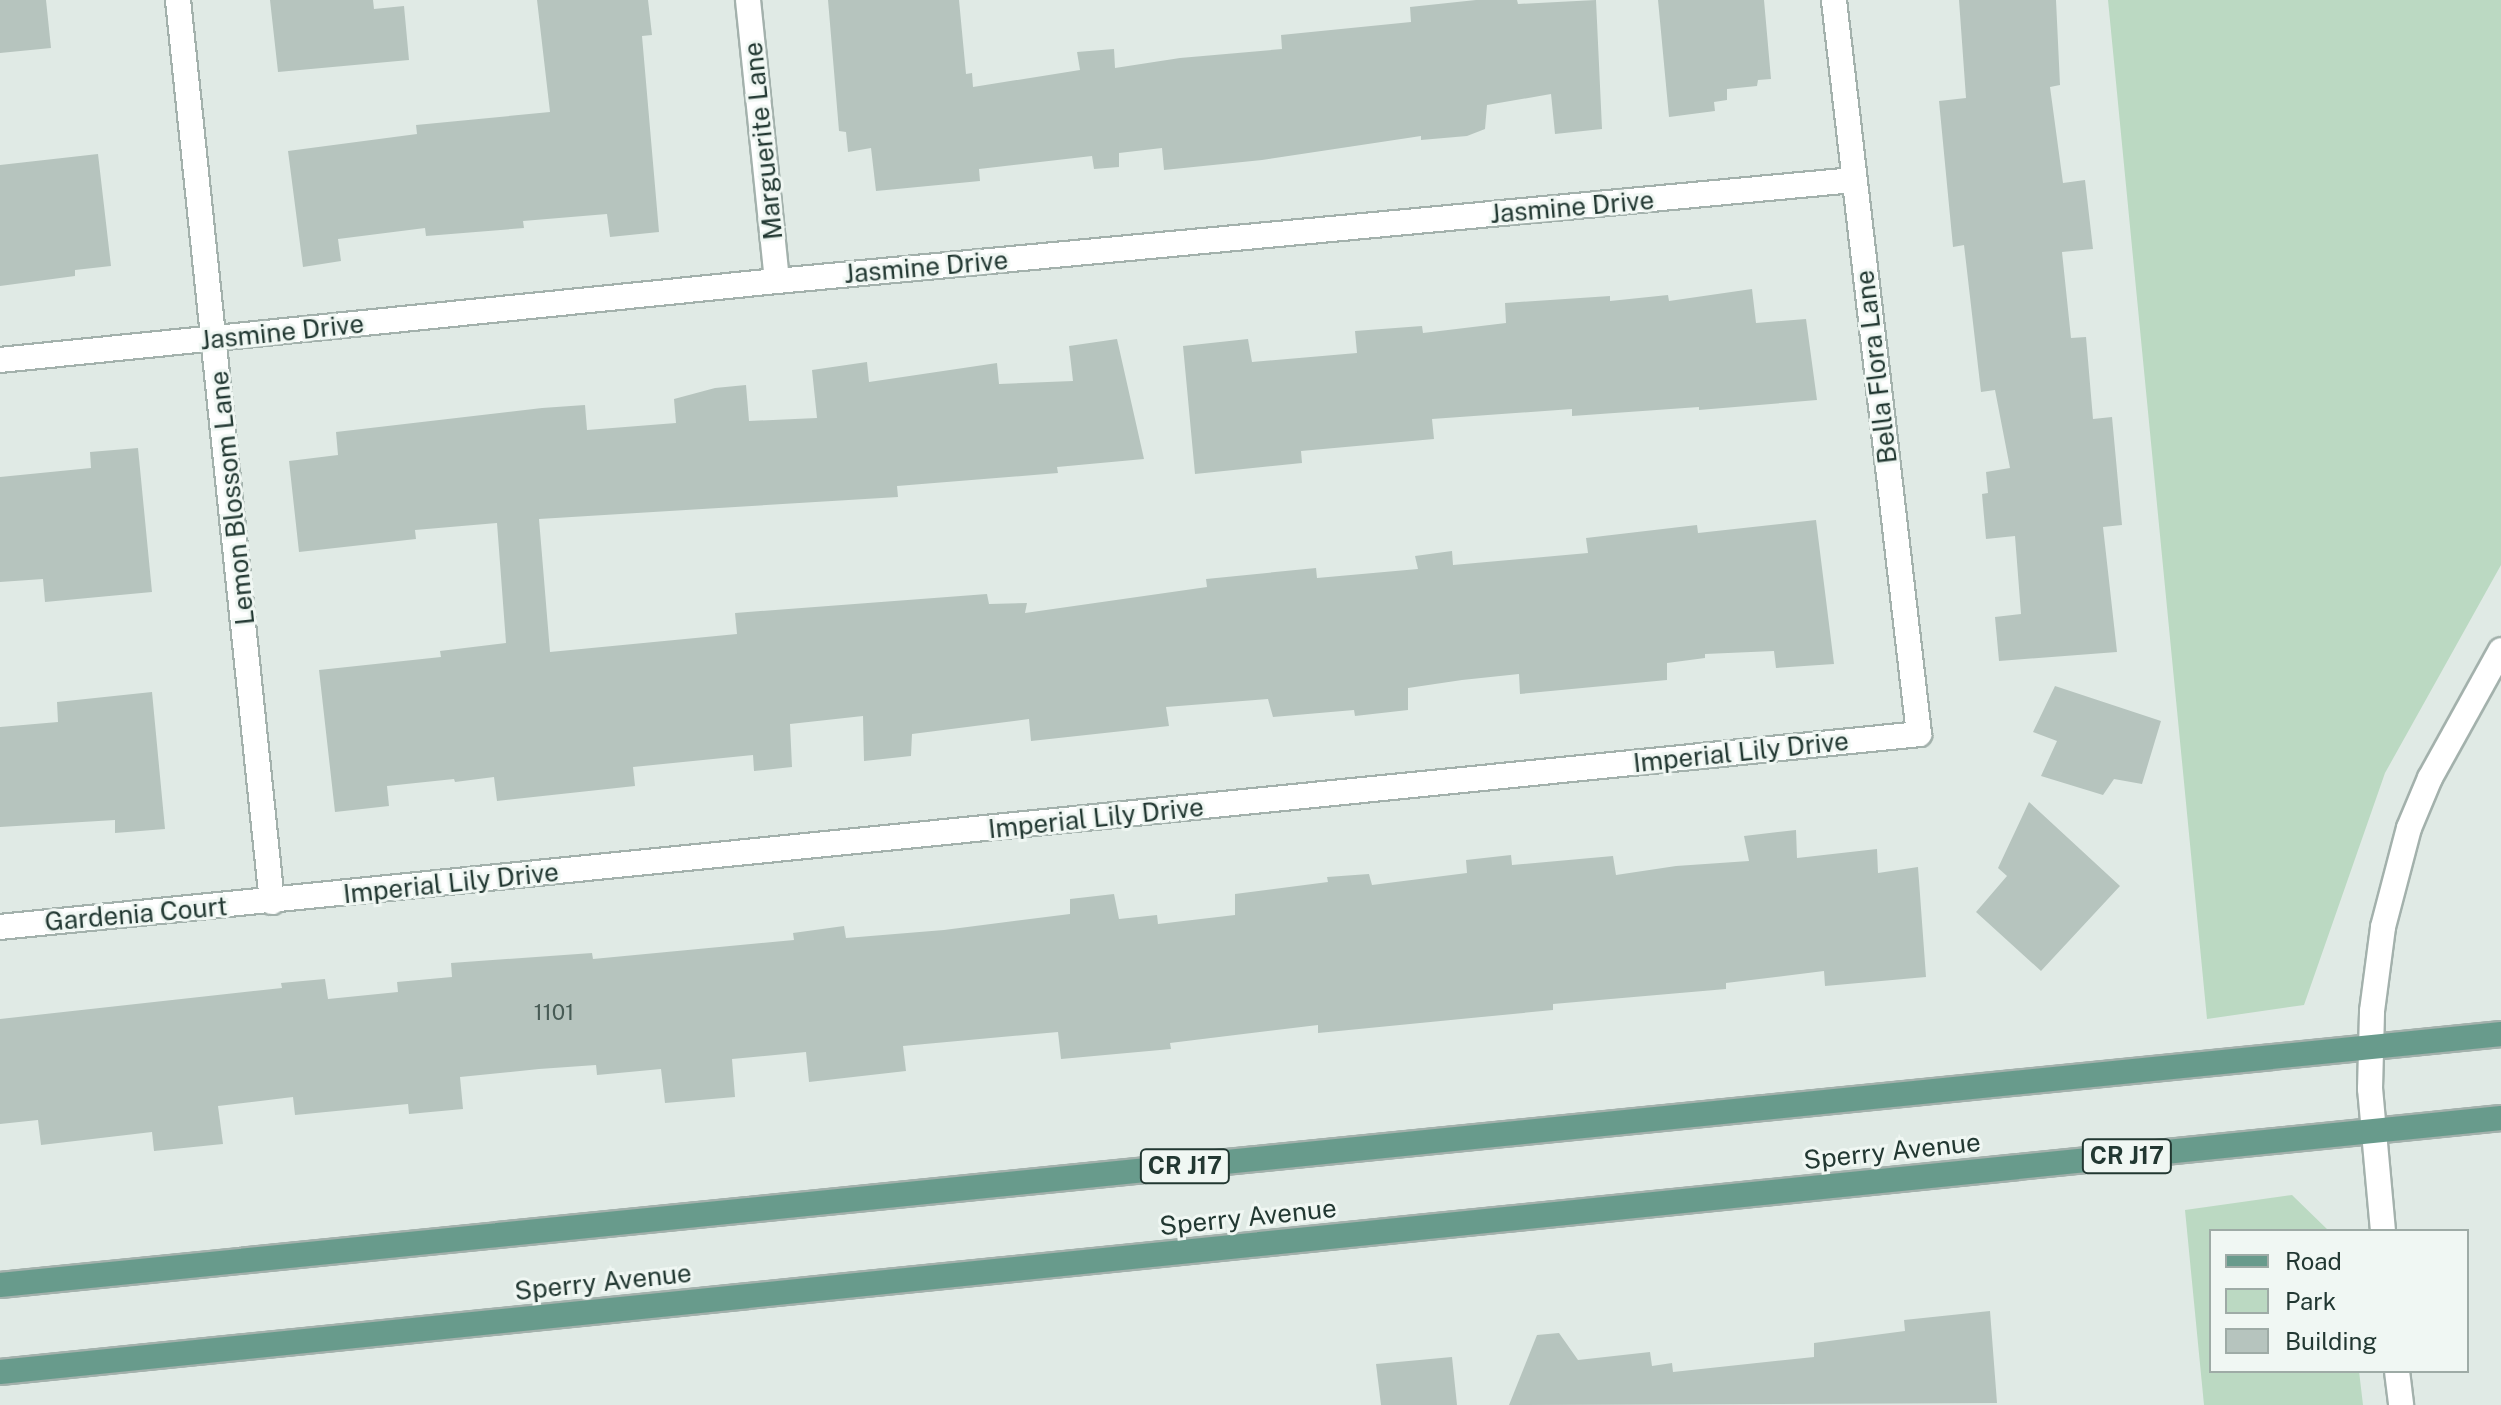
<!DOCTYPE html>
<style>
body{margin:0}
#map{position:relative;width:2501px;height:1405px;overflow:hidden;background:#e0eae5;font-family:"Public Sans",sans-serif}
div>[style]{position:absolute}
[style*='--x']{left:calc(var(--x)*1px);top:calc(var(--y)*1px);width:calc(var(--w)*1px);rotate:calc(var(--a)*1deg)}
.green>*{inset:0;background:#bbd9c2}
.building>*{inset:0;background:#b6c4be}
.roads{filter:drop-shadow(2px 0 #a3b1ac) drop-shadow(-2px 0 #a3b1ac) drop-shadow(0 2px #a3b1ac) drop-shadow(0 -2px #a3b1ac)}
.minor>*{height:24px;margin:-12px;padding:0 12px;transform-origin:12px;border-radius:12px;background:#fff}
.tertiary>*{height:24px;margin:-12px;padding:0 12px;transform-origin:12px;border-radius:12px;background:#fff}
.primary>*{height:24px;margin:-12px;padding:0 12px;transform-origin:12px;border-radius:12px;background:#689b8c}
span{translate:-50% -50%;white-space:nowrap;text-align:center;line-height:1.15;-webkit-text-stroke:6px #f0f7f3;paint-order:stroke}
.number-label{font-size:22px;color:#475b55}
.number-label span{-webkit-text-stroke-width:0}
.shield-label span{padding:2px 6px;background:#f0f7f3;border:2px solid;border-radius:6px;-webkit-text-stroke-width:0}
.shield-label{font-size:24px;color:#223832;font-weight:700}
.street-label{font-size:26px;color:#223832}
.legend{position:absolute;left:2209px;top:1229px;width:260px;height:144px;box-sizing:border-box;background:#f0f7f3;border:2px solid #9eaba6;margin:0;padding:10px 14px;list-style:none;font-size:24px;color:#223832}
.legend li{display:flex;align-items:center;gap:16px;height:40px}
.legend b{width:40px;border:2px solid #9eaba6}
</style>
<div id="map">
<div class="green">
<i style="clip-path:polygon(2108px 0,2501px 0,2501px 565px,2385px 773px,2304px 1005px,2207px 1019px)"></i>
<i style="clip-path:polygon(2292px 1195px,2329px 1231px,2211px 1231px,2211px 1371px,2359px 1371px,2363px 1405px,2204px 1405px,2185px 1210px)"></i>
</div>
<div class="building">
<i style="clip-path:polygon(0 0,46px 0,51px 48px,0 53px)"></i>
<i style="clip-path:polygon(270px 0,373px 0,374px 9px,404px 6px,409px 60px,278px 72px)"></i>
<i style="clip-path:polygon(537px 0,648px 0,652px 35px,642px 36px,659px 232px,610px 237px,607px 214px,523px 221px,524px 228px,426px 236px,425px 228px,338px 239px,341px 261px,303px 267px,288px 151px,417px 134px,416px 125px,550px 112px)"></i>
<i style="clip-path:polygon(828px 0,959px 0,966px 74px,972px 73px,973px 87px,1080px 70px,1077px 52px,1114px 49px,1115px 68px,1180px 58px,1282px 49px,1281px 35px,1411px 22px,1410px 7px,1476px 0,1517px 0,1518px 4px,1596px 0,1602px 129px,1555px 134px,1551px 94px,1487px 105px,1485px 129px,1467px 136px,1421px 140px,1421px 136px,1262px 160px,1164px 170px,1162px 148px,1119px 153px,1119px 167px,1094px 169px,1092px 156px,979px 169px,980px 181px,876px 191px,871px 148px,848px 152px,846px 132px,839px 131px)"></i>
<i style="clip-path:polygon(1658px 0,1764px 0,1771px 79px,1758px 80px,1757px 86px,1727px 89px,1727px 100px,1714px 102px,1715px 111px,1669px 117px)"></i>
<i style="clip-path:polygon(1959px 0,2056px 0,2060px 85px,2050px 87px,2063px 183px,2085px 180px,2093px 249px,2062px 252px,2071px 338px,2086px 337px,2093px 419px,2112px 417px,2122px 525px,2103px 527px,2117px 652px,1999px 661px,1995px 617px,2021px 614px,2015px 536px,1986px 539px,1982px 494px,1988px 493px,1986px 472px,2010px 468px,1995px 390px,1981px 392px,1964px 245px,1953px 247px,1939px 101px,1966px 98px)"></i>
<i style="clip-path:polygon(98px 154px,111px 266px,75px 270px,75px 276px,0 286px,0 165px)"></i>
<i style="clip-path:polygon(1752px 289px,1756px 323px,1806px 319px,1817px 400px,1699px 410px,1699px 407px,1572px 416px,1572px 409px,1432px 419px,1434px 439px,1301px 451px,1302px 463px,1195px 474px,1183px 346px,1248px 339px,1252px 362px,1357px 353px,1355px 331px,1422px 326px,1423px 333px,1506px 323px,1505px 303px,1610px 296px,1610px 301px,1668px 295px,1669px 301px)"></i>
<i style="clip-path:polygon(1117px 339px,1144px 459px,1057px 467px,1058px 473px,897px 486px,898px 497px,539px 519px,550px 652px,737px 634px,735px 613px,987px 594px,989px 604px,1027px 603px,1025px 613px,1207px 587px,1206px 579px,1316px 568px,1317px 578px,1418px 569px,1415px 556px,1452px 551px,1453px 565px,1588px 553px,1586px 538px,1697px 525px,1698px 533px,1816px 520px,1834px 664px,1776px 668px,1774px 651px,1705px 654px,1705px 658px,1667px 663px,1667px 680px,1520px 694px,1519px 674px,1462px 680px,1408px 688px,1408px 710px,1355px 716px,1354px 710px,1273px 717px,1268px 699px,1166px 707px,1169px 726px,1031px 741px,1029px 719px,912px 734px,911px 756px,864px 761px,863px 716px,790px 724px,792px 767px,754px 771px,753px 755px,633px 767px,635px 786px,497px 801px,494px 777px,455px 782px,454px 779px,387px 786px,389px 806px,335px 812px,319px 670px,441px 657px,440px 651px,506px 643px,497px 523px,415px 530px,416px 539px,299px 552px,289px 461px,338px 455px,336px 432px,542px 408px,585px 405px,587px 430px,676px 423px,674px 399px,715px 388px,746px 385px,749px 421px,817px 418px,812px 370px,867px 362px,869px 382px,997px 363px,999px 384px,1073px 381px,1069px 346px)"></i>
<i style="clip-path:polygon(138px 448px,152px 592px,45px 602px,43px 579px,0 582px,0 477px,91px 468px,90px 452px)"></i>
<i style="clip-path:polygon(2055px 686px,2161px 721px,2142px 784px,2114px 779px,2103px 795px,2041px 776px,2057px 741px,2033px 732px)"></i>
<i style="clip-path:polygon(152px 692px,165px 829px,115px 833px,115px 820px,0 827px,0 727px,58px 722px,57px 702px)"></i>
<i style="clip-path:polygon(2029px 802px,2120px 886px,2041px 971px,1976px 912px,2007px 876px,1998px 868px)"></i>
<i style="clip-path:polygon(1796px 830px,1797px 858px,1877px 849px,1878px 873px,1918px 867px,1926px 977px,1825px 986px,1824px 971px,1726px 983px,1726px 989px,1553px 1004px,1553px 1010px,1318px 1033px,1318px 1025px,1170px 1043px,1171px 1049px,1061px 1059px,1058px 1032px,903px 1046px,906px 1071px,809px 1082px,806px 1052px,732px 1059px,735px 1097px,665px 1103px,661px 1069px,597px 1075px,596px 1065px,539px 1069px,460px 1077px,463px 1109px,409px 1114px,408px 1104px,295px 1115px,293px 1097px,218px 1106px,223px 1144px,154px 1151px,152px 1132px,41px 1145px,38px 1120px,0 1124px,0 1019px,282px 988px,281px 983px,325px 979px,328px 999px,398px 992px,397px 982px,452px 977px,451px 963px,592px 953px,593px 959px,794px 940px,793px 933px,844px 926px,846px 938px,944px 930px,1070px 914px,1070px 899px,1114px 894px,1119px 919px,1157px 915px,1158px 924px,1235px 915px,1235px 894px,1328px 882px,1327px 877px,1369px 874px,1372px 885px,1467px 873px,1466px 860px,1511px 855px,1512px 865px,1613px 856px,1616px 875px,1676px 866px,1749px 861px,1744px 836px)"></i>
<i style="clip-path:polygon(1990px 1311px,1997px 1403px,1509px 1405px,1537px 1335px,1559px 1333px,1578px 1360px,1650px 1352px,1652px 1366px,1672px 1363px,1673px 1372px,1814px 1357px,1814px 1343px,1905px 1331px,1904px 1320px)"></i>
<i style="clip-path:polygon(1452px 1357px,1457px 1405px,1381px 1405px,1376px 1364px)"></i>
</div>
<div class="roads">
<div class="minor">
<i style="--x:178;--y:0;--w:907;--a:84.05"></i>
<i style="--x:748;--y:0;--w:282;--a:84.1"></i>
<i style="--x:0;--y:360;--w:781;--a:-5.81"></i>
<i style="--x:777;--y:281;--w:1081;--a:-5.36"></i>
<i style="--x:0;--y:927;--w:1929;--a:-5.74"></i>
<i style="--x:1919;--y:734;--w:739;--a:-96.61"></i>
</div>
<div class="tertiary">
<i style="--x:2383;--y:1231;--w:143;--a:-95.2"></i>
<i style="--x:2370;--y:1089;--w:78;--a:-88.5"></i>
<i style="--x:2372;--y:1011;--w:85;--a:-82.5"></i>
<i style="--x:2383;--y:927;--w:102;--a:-75.3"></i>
<i style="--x:2409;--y:828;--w:54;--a:-67.2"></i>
<i style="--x:2430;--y:778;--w:146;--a:-61"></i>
<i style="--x:2397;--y:1371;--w:34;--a:83"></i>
</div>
<div class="primary">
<i style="--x:0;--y:1285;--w:2514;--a:-5.73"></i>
<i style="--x:0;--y:1372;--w:2514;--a:-5.8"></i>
</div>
</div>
<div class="number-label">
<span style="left:554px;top:1013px">1101</span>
</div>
<div class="shield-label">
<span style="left:2127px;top:1156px">CR J17</span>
<span style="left:1185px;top:1166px">CR J17</span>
</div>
<div class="street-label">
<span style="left:763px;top:141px;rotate:-96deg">Marguerite Lane</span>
<span style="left:1572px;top:207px;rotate:-5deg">Jasmine Drive</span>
<span style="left:926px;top:267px;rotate:-5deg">Jasmine Drive</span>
<span style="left:282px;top:332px;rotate:-6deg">Jasmine Drive</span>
<span style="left:1876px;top:367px;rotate:-97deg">Bella Flora Lane</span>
<span style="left:232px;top:498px;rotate:-96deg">Lemon Blossom Lane</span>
<span style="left:1741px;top:752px;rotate:-6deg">Imperial Lily Drive</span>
<span style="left:1096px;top:818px;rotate:-6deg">Imperial Lily Drive</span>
<span style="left:451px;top:883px;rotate:-6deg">Imperial Lily Drive</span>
<span style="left:136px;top:914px;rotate:-5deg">Gardenia Court</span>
<span style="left:1892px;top:1151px;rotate:-6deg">Sperry Avenue</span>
<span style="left:1248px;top:1217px;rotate:-6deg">Sperry Avenue</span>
<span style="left:603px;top:1282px;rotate:-6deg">Sperry Avenue</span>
</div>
<ul class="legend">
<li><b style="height:10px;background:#689b8c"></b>Road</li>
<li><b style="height:22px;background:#bbd9c2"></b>Park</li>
<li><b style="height:22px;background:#b6c4be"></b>Building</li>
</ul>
</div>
